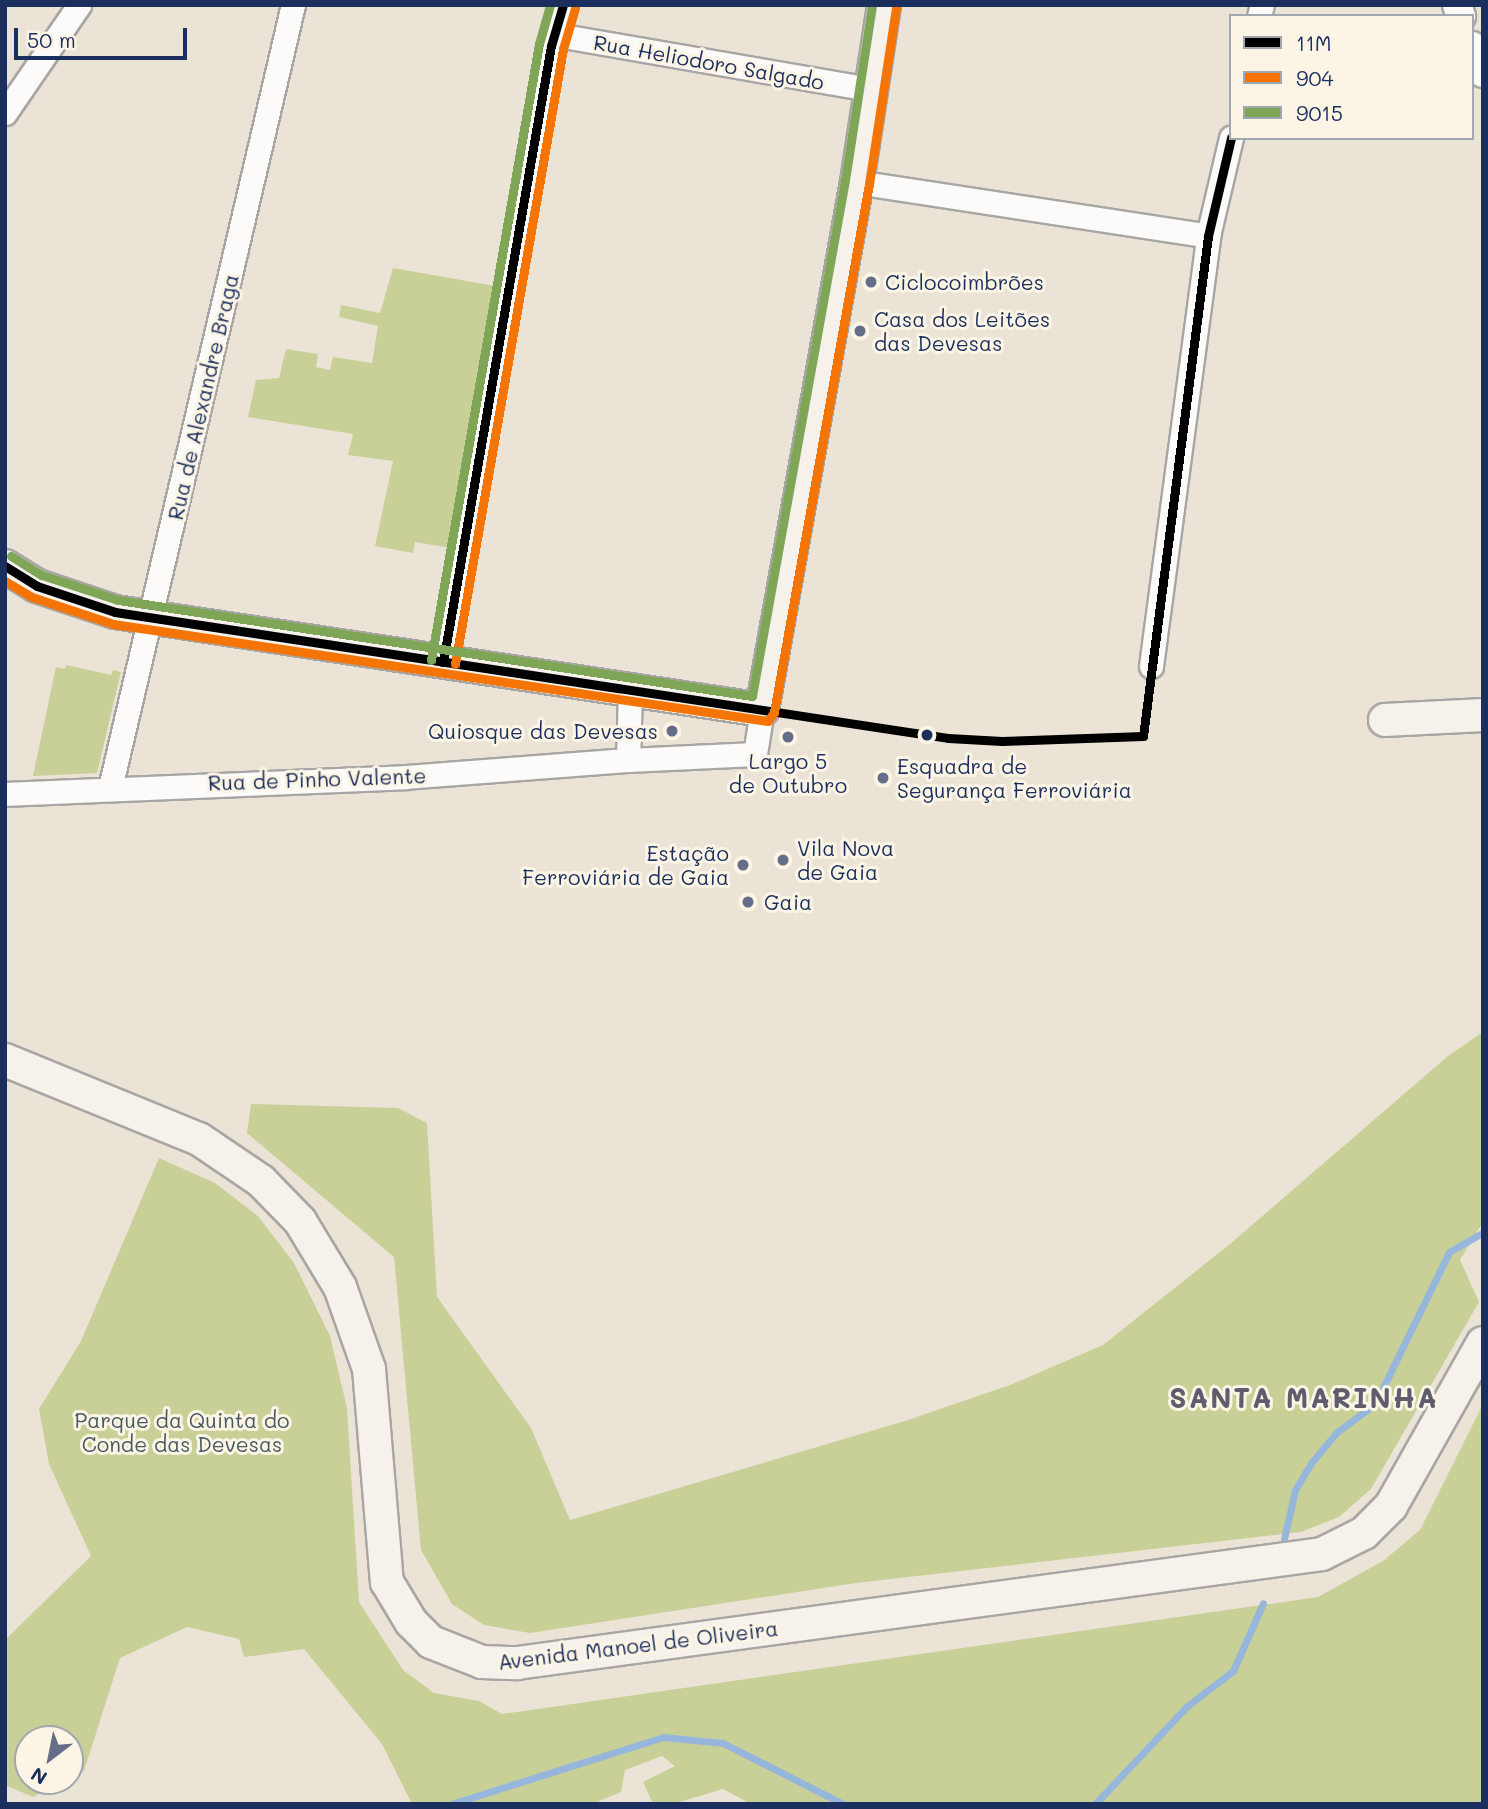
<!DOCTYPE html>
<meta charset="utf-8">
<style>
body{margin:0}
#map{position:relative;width:1488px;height:1809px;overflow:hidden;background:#ebe4d6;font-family:Mali,sans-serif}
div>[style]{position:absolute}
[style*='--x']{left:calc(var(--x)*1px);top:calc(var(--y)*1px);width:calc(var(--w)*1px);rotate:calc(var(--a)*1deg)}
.green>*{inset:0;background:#c8d097}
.stream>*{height:7px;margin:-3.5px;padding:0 3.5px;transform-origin:3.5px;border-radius:3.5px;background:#96b7db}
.roads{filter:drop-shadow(2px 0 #a8a6a4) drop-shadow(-2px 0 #a8a6a4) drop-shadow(0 2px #a8a6a4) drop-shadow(0 -2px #a8a6a4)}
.minor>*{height:23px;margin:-11.5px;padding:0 11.5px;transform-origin:11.5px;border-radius:11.5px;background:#fcfbf9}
.tertiary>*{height:28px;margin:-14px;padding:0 14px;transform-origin:14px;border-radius:14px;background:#fcfbf9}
.secondary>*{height:32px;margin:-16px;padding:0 16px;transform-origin:16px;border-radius:16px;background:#f6f2eb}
.bus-1>*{height:9px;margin:-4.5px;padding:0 4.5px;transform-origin:4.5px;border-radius:4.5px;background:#000}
.bus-2>*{height:9px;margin:-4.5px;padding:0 4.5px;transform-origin:4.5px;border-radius:4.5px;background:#f47505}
.bus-3>*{height:9px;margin:-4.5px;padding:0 4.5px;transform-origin:4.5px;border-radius:4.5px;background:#7fa657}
.dots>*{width:19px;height:19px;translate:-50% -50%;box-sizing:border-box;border:4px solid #fcf5e5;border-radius:50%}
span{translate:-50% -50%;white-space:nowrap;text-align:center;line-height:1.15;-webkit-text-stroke:6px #fcf5e5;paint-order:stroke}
.street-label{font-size:21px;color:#1b2f5e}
.poi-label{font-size:21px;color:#1b2f5e}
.left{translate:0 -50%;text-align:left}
.right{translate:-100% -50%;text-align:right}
.park-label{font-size:21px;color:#465a60}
.district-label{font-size:28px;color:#5f5c6d;font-weight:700;letter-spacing:2px}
.frame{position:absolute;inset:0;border:7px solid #1b2f5e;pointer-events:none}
.legend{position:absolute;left:1229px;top:14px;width:245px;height:126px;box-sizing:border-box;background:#fcf5e5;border:2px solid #a2a6af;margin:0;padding:9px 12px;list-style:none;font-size:21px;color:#1b2f5e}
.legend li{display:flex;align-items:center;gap:14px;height:35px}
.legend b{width:35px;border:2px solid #a2a6af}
.north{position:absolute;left:14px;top:1725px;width:70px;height:70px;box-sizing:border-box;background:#fcf5e5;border:2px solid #a2a6af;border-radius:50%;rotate:212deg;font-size:19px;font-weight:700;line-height:28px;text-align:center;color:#1b2f5e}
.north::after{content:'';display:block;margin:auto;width:24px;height:32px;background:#646e88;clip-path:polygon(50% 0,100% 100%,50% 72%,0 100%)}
.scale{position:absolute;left:14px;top:28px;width:173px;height:32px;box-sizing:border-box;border:4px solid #1b2f5e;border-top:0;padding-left:9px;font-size:21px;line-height:24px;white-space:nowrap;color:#1b2f5e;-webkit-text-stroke:5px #fcf5e5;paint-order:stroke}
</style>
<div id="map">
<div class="green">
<i style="clip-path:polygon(393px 268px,495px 286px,451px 548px,415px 542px,413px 553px,375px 546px,393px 461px,348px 455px,353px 434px,248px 417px,256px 380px,279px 378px,286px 349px,318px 354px,316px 367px,330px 370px,333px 357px,372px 363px,378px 326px,339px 317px,341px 305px,380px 313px)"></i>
<i style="clip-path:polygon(66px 665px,111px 675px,113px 670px,121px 672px,97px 773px,33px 776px,56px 667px,65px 669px)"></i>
<i style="clip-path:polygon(1483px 1032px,1483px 1222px,1460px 1260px,1479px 1302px,1371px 1489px,1339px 1517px,1301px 1532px,856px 1583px,530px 1633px,484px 1625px,452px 1604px,421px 1550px,394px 1257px,247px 1133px,251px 1104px,398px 1108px,427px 1123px,437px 1297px,531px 1428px,570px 1520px,905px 1421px,1010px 1385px,1103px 1345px,1230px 1244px,1448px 1056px)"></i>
<i style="clip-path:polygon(159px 1158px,215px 1183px,258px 1216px,294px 1263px,330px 1336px,347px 1408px,359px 1602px,403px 1670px,434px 1693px,479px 1701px,502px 1714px,1318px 1597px,1383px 1561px,1420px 1530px,1483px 1404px,1483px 1804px,751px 1804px,723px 1789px,673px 1804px,653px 1804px,643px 1782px,675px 1766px,662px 1756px,625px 1770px,621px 1792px,592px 1804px,412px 1804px,382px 1744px,304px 1649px,244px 1657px,239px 1639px,187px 1627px,120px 1658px,84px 1771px,70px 1778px,70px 1739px,28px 1739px,28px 1781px,64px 1781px,33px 1797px,5px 1785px,5px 1640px,91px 1556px,49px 1464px,39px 1409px,81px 1341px)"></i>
</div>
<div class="stream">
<i style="--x:1284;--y:1539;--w:50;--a:-77.3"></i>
<i style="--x:1295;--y:1490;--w:31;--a:-59"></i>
<i style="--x:1311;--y:1463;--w:40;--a:-50"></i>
<i style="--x:1337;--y:1432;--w:47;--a:-36.4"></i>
<i style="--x:1375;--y:1404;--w:169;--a:-64"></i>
<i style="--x:1449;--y:1252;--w:39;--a:-30"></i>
<i style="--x:451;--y:1804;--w:222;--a:-17.5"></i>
<i style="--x:663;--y:1737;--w:60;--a:5.7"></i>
<i style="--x:723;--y:1743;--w:135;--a:26.9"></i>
<i style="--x:1095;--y:1804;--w:133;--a:-46.8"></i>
<i style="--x:1186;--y:1707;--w:59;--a:-37.5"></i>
<i style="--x:1233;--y:1671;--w:74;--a:-66.2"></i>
</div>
<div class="roads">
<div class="minor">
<i style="--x:1259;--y:16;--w:11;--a:-75"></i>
<i style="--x:557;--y:35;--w:318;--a:9.8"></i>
<i style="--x:5;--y:113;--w:131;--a:-55.6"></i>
<i style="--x:857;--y:182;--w:355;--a:8.7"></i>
<i style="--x:443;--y:662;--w:625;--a:-80.06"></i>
<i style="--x:551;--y:46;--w:43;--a:-73.7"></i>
<i style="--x:1151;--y:666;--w:434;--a:-82.4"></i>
<i style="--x:1208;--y:236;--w:101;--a:-76.8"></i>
<i style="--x:630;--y:690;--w:70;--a:91.6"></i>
<i style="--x:628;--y:760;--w:127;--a:-2.7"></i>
<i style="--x:755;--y:754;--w:45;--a:-81"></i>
<i style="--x:110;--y:788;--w:804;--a:-76.85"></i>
<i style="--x:5;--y:794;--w:400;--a:-2.4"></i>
<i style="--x:405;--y:777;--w:224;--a:-4.4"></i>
</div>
<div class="tertiary">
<i style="--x:1457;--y:5;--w:12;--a:70"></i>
<i style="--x:1472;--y:46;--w:29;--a:68"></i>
</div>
<div class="secondary">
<i style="--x:5;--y:566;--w:38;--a:32"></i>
<i style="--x:37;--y:586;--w:82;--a:18.4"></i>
<i style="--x:115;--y:612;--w:654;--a:8.61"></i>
<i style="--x:762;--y:710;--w:536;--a:-79.8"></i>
<i style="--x:857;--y:182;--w:179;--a:-81.3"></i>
<i style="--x:1385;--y:720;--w:98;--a:-2.9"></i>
<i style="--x:5;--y:1060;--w:209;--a:22.2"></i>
<i style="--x:199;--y:1139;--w:75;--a:34.1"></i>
<i style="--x:261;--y:1181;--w:56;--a:45.7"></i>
<i style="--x:300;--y:1221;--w:77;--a:58.8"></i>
<i style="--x:340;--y:1287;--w:87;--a:70.5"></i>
<i style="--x:369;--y:1369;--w:214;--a:85.2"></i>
<i style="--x:387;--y:1582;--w:47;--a:59"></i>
<i style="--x:411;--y:1622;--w:28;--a:45"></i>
<i style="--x:431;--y:1642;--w:55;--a:21.4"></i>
<i style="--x:482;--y:1662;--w:35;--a:2"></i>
<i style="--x:517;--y:1663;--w:812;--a:-7.71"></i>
<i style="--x:1322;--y:1554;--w:47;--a:-26.6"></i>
<i style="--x:1364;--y:1533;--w:38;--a:-45"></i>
<i style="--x:1391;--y:1506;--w:187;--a:-60.6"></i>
</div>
</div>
<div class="bus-1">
<i style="--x:5;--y:566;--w:38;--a:32"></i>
<i style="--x:37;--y:586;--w:82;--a:18.4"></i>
<i style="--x:115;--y:612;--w:842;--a:8.6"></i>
<i style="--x:948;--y:738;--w:54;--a:3.2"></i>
<i style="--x:1002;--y:741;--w:141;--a:-2"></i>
<i style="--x:1143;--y:736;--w:504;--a:-82.59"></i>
<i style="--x:1208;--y:236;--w:101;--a:-76.8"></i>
<i style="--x:443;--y:662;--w:625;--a:-80.06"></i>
<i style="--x:551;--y:46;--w:43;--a:-73.7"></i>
</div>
<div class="bus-2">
<i style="--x:5;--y:581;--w:31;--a:31"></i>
<i style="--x:32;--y:597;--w:85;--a:18.4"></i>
<i style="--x:113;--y:624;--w:662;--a:8.42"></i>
<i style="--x:768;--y:721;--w:11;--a:-56"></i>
<i style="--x:774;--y:712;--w:536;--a:-79.8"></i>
<i style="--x:869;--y:184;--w:179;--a:-81.3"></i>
<i style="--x:455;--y:664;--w:624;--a:-80.04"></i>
<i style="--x:563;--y:49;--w:43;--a:-73.7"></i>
</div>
<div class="bus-3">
<i style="--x:11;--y:556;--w:36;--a:32"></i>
<i style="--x:42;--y:575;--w:80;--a:18.2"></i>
<i style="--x:118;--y:600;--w:641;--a:8.61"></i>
<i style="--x:752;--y:696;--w:524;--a:-79.78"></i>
<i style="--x:845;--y:180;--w:177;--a:-81.2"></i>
<i style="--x:431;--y:660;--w:625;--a:-80.06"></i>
<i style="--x:539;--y:44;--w:41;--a:-74.2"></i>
</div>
<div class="dots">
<i style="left:871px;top:282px;background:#646e88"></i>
<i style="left:860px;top:331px;background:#646e88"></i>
<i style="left:672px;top:731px;background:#646e88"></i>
<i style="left:927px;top:735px;background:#1b2f5e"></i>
<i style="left:788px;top:737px;background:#646e88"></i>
<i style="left:883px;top:778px;background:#646e88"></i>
<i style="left:783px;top:860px;background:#646e88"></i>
<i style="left:743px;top:865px;background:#646e88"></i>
<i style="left:748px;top:902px;background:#646e88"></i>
</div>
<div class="street-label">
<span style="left:709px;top:62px;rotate:10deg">Rua Heliodoro Salgado</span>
<span style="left:203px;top:397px;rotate:-77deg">Rua de Alexandre Braga</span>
<span style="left:317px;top:779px;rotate:-2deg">Rua de Pinho Valente</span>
<span style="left:638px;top:1645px;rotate:-7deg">Avenida Manoel de Oliveira</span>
</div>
<div class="poi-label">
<span class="left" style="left:885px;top:282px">Ciclocoimbrões</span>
<span class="left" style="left:874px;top:331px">Casa dos Leitões<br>das Devesas</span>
<span class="right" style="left:658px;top:731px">Quiosque das Devesas</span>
<span style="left:788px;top:773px">Largo 5<br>de Outubro</span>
<span class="left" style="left:897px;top:778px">Esquadra de<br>Segurança Ferroviária</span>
<span class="left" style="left:797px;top:860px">Vila Nova<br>de Gaia</span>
<span class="right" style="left:729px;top:865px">Estação<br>Ferroviária de Gaia</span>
<span class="left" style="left:764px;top:902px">Gaia</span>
</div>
<div class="park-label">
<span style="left:182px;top:1432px">Parque da Quinta do<br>Conde das Devesas</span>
</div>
<div class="district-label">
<span style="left:1304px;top:1397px">SANTA MARINHA</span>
</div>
<div class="frame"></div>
<ul class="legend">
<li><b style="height:9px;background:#000"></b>11M</li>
<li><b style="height:9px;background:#f47505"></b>904</li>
<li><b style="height:9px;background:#7fa657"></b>9015</li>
</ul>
<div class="north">N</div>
<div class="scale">50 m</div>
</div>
